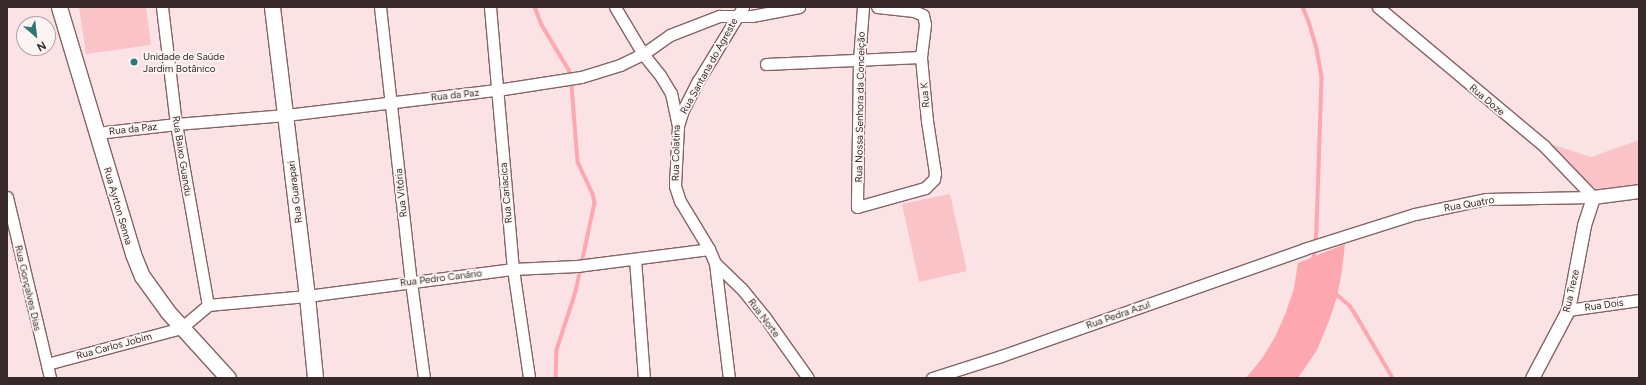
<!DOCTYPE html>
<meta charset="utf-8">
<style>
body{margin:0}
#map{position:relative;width:1646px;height:385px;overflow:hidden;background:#fbe3e5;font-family:Figtree,sans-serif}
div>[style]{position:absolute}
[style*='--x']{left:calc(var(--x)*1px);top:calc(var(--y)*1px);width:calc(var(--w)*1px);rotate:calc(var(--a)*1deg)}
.green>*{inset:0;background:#fac3c8}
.water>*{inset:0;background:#fda8b1}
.stream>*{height:3.5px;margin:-1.75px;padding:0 1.75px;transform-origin:1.75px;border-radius:1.75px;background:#fda8b1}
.roads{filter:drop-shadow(1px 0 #856366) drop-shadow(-1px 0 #856366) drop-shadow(0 1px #856366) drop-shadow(0 -1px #856366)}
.minor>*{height:11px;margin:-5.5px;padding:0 5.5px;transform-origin:5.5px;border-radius:5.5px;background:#fff}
.tertiary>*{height:13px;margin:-6.5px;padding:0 6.5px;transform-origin:6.5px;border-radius:6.5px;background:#fff}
.secondary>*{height:15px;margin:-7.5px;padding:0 7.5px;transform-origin:7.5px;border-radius:7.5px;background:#fff}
.dots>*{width:11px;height:11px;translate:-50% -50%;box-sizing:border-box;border:2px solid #fdf5f5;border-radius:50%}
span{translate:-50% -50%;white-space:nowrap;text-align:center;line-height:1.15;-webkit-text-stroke:3.5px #fdf5f5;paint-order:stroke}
.poi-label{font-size:10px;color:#37292a}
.left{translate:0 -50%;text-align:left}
.street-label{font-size:10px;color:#37292a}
.frame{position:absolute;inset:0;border:8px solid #37292a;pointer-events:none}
.north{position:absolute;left:16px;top:16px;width:40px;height:40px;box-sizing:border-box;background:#fdf5f5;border:1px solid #aea3a4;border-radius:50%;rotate:152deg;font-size:11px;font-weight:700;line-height:16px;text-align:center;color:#37292a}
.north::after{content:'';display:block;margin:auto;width:14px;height:18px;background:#2e7875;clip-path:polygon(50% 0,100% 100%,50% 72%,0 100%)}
</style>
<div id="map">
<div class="green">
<i style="clip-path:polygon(79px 7px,146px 7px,151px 45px,86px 54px)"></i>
<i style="clip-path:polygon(1639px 140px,1639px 186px,1597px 190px,1547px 143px,1591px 157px)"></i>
<i style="clip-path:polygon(950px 194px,967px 271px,919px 282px,902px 204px)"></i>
</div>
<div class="water">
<i style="clip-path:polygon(1345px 244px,1342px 270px,1337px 297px,1329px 321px,1317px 350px,1298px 378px,1246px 378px,1263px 357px,1276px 335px,1286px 312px,1294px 288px,1298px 263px)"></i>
</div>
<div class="stream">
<i style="--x:535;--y:7;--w:19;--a:69"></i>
<i style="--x:542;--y:25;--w:52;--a:59"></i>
<i style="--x:569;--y:70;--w:16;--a:79"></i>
<i style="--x:572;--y:86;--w:76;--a:85.5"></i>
<i style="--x:578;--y:162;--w:35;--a:65"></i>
<i style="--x:593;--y:194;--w:9;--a:77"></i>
<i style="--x:595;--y:203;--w:91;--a:102.1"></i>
<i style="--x:576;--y:292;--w:61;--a:108.1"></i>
<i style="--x:557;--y:350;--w:28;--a:92"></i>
<i style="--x:1303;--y:7;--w:16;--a:68"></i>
<i style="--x:1309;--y:22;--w:28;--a:73"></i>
<i style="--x:1317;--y:49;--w:29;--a:80"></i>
<i style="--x:1322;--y:78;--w:152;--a:91.9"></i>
<i style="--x:1317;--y:230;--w:31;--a:96"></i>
<i style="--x:1334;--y:292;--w:21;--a:41"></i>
<i style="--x:1350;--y:306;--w:11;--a:56"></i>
<i style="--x:1356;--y:315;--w:73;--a:59.6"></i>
</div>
<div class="roads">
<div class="minor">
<i style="--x:162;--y:7;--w:118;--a:83.2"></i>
<i style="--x:176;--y:124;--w:184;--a:80"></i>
<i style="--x:380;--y:7;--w:277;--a:83.6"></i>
<i style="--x:411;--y:282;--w:97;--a:82.3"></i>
<i style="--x:490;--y:7;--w:263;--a:85"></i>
<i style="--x:513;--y:269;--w:110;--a:81.6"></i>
<i style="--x:615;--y:7;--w:55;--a:59.2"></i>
<i style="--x:643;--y:54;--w:27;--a:51"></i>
<i style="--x:660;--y:75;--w:21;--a:59"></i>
<i style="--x:671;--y:93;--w:34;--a:78"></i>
<i style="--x:678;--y:126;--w:60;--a:92.9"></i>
<i style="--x:675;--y:186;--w:16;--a:72"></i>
<i style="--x:680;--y:201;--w:56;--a:58.9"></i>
<i style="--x:709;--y:249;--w:15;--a:67"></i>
<i style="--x:715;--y:263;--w:116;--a:83.1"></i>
<i style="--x:863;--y:7;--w:53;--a:94.3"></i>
<i style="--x:859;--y:60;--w:147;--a:90.8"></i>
<i style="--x:857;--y:207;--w:71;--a:-15.6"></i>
<i style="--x:925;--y:188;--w:13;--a:-45"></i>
<i style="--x:934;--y:179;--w:6;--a:-81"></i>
<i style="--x:935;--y:173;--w:53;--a:-98.7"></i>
<i style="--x:927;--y:121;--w:64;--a:-95.4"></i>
<i style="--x:921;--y:57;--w:33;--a:-83"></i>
<i style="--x:925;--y:24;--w:9;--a:-103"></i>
<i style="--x:923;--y:15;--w:10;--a:-156"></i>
<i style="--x:914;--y:11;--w:37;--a:-174"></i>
<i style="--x:1378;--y:7;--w:217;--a:39.9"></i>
<i style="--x:1544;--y:146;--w:71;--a:46.1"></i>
<i style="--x:766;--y:64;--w:155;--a:-2.6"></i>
<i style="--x:678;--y:126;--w:17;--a:-73"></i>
<i style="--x:683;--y:110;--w:33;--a:-63"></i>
<i style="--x:698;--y:81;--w:87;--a:-58.7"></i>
<i style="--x:97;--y:133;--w:80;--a:-6.5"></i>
<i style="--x:176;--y:124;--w:110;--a:-4.7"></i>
<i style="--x:286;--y:115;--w:212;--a:-6.8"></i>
<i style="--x:497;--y:90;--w:85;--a:-8.8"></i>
<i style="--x:581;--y:77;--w:41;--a:-17.1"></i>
<i style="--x:620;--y:65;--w:25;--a:-26"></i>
<i style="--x:643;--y:54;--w:33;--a:-35"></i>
<i style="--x:670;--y:35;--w:53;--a:-21.2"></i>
<i style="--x:719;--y:16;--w:33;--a:0"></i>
<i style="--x:752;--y:16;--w:48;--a:-10.8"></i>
<i style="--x:7;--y:197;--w:186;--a:76.6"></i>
<i style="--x:635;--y:259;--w:119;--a:85.7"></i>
<i style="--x:715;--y:263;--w:37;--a:44"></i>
<i style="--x:742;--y:289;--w:35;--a:51"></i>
<i style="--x:764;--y:316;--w:76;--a:54.6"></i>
<i style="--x:1568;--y:310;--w:72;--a:-8"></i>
<i style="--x:47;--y:364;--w:139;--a:-15"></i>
<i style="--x:181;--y:328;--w:35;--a:-40"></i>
<i style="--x:208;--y:305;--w:99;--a:-5.2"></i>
<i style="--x:307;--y:296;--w:208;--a:-7.5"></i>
<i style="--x:513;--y:269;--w:64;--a:-2.7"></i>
<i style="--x:577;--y:266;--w:133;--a:-7.3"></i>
<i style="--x:932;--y:378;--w:72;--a:-17.7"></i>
<i style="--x:1001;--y:356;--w:321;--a:-19.4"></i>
<i style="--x:1304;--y:249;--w:116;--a:-17.5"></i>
<i style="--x:1415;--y:214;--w:73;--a:-11.9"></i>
<i style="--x:1486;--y:199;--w:107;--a:-1.1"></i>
</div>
<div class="tertiary">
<i style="--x:1532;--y:378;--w:77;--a:-62.1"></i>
<i style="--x:1568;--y:310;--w:86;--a:-79.3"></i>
<i style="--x:1584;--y:225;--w:29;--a:-72"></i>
<i style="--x:1593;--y:197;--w:46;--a:-7.4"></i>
</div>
<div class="secondary">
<i style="--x:59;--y:7;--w:258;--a:73.3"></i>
<i style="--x:133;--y:254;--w:24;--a:68"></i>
<i style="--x:142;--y:276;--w:44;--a:54.2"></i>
<i style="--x:168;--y:312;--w:89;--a:47.7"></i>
<i style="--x:272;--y:7;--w:291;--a:83.1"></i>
<i style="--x:307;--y:296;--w:82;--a:84.4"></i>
</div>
</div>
<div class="dots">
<i style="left:134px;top:62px;background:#2e7875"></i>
</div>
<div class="poi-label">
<span class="left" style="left:143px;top:62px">Unidade de Saúde<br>Jardim Botânico</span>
</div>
<div class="street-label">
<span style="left:709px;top:66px;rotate:-61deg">Rua Santana do Agreste</span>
<span style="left:455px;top:95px;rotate:-6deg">Rua da Paz</span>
<span style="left:925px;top:95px;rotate:-94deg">Rua K</span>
<span style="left:1487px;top:100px;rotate:40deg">Rua Doze</span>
<span style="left:860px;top:107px;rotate:-89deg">Rua Nossa Senhora da Conceição</span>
<span style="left:133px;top:129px;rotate:-6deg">Rua da Paz</span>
<span style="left:676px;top:153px;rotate:-89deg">Rua Colatina</span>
<span style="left:182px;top:156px;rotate:81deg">Rua Baixo Guandu</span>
<span style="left:295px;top:192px;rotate:-97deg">Rua Guarapari</span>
<span style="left:401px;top:193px;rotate:-96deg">Rua Vitória</span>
<span style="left:506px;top:193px;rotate:-95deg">Rua Cariacica</span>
<span style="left:1469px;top:204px;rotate:-10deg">Rua Quatro</span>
<span style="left:118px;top:206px;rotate:74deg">Rua Ayrton Senna</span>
<span style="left:441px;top:278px;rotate:-7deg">Rua Pedro Canário</span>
<span style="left:28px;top:288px;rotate:77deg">Rua Gonçalves Dias</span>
<span style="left:1571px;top:291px;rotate:-77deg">Rua Treze</span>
<span style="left:1604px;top:305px;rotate:-8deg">Rua Dois</span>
<span style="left:1118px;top:315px;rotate:-19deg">Rua Pedra Azul</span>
<span style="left:764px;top:318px;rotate:53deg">Rua Norte</span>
<span style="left:114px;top:346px;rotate:-15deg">Rua Carlos Jobim</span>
</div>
<div class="frame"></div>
<div class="north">N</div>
</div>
